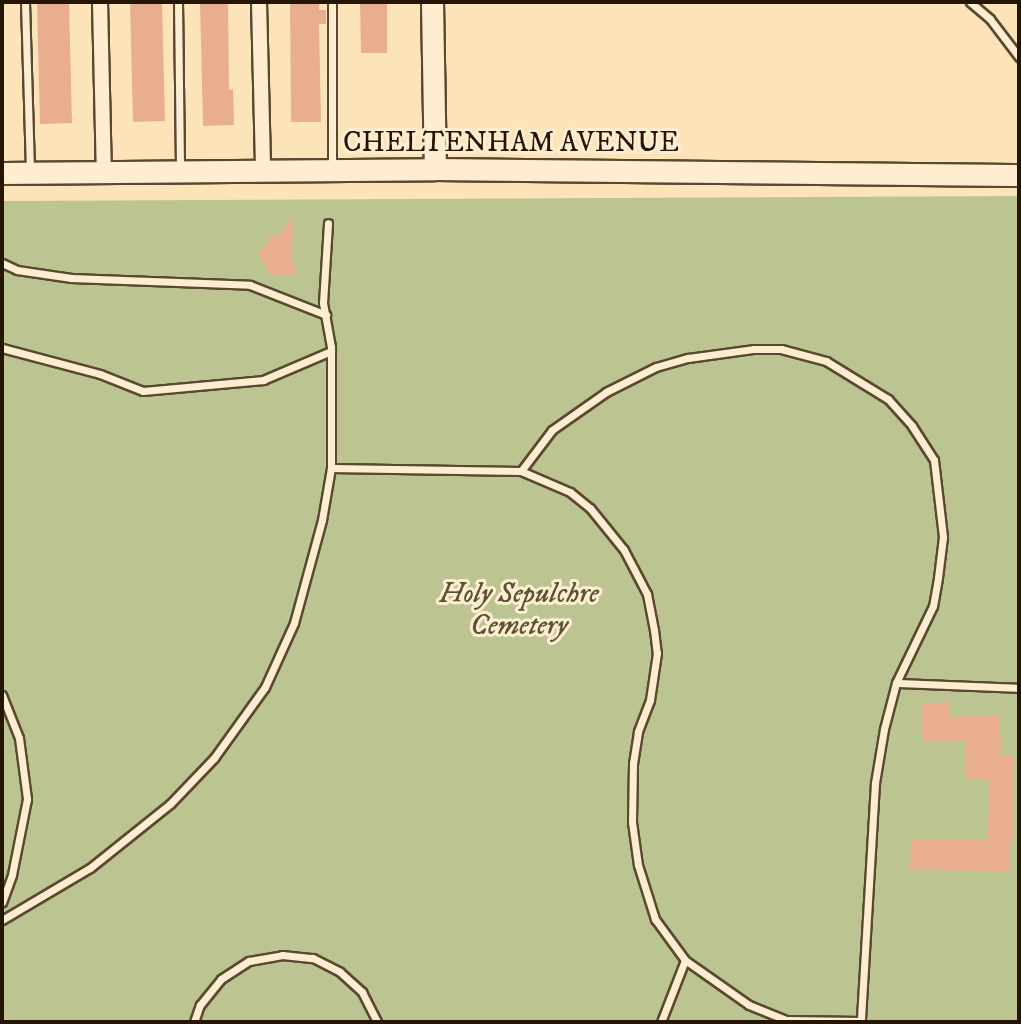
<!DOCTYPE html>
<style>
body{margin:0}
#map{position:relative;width:1021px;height:1024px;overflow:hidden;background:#fde4b8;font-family:"IM FELL DW Pica",serif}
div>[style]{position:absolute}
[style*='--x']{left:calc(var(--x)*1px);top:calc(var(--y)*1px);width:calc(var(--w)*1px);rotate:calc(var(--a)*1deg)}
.green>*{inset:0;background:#bcc592}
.building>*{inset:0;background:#e9ae8e}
.roads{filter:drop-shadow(2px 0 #5a4931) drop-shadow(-2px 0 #5a4931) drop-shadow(0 2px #5a4931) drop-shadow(0 -2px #5a4931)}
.lane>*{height:7px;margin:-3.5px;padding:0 3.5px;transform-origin:3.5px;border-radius:3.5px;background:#feedd1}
.street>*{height:14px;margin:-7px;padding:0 7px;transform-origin:7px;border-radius:7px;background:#feedd1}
.secondary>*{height:21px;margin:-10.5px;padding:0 10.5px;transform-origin:10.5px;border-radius:10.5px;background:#feedd1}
span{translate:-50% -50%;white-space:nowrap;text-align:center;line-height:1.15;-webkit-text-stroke:6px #feedd1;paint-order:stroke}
.street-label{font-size:28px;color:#241504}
.park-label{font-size:28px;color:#595336;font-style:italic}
.frame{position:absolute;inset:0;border:4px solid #241504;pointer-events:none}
</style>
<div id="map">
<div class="green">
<i style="clip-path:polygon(1019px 196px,1019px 1022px,2px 1022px,2px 201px)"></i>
</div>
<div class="building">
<i style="clip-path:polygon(37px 2px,69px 2px,72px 123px,40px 124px)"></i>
<i style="clip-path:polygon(130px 2px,162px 2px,165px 121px,133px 122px)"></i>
<i style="clip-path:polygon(200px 2px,228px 2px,229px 90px,233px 89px,234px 125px,203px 126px)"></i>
<i style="clip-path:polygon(290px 2px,319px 2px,319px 10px,326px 10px,326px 24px,319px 24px,321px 122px,291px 122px)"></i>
<i style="clip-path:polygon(360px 2px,387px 2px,387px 53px,361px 53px)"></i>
<i style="clip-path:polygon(293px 217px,292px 261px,296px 266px,295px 272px,291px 276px,268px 274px,268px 267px,259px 257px,260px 250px,269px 242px,270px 236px,279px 236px)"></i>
<i style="clip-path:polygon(949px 702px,950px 717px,1000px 715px,1001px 756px,1014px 756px,1013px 841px,1010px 841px,1009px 871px,910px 870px,911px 840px,988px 840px,989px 779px,965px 779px,966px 740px,923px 742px,921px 704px)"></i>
</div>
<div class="roads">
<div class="lane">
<i style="--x:25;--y:2;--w:167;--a:88.3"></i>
<i style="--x:178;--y:2;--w:165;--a:89.3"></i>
<i style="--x:970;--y:2;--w:26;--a:40"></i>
<i style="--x:990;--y:19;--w:48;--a:52.7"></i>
<i style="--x:332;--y:166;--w:164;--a:-90"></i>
<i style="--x:2;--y:263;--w:17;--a:25"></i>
<i style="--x:17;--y:270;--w:55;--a:8.4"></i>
<i style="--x:71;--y:278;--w:179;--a:2.2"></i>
<i style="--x:250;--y:285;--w:82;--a:21.5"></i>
<i style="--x:2;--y:348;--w:101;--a:14.9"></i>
<i style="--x:100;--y:374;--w:46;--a:21.6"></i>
<i style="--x:143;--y:391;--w:121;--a:-5.2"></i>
<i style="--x:263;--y:380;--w:74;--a:-23.1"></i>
<i style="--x:331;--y:468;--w:190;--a:0.9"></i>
<i style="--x:521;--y:471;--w:53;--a:23.2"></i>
<i style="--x:570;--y:492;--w:26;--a:39"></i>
<i style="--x:590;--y:508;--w:54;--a:51"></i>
<i style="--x:624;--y:550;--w:50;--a:62.4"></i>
<i style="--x:647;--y:594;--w:37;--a:79"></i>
<i style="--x:654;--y:630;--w:23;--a:83"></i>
<i style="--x:657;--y:653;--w:48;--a:98.5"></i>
<i style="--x:650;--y:700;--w:34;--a:111"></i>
<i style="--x:638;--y:732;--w:32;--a:99"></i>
<i style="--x:633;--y:764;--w:58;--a:91"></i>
<i style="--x:632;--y:822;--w:43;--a:82.1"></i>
<i style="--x:638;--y:865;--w:57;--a:72.5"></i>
<i style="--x:655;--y:919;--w:51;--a:53.8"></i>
<i style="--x:685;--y:960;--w:78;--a:35.1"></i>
<i style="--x:749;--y:1005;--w:40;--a:22"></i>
<i style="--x:786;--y:1020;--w:75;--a:0.8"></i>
<i style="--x:521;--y:471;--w:51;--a:-52.9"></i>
<i style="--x:552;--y:430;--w:66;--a:-35.1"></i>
<i style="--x:606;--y:392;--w:56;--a:-26.6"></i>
<i style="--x:656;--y:367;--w:33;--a:-16"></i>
<i style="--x:688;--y:358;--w:67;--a:-7.8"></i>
<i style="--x:754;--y:349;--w:27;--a:0"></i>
<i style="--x:781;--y:349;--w:47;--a:14.9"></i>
<i style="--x:826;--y:361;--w:73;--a:31.5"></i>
<i style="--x:888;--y:399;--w:36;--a:48"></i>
<i style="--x:912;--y:426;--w:40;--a:57.1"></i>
<i style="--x:934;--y:460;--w:78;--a:83.3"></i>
<i style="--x:943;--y:537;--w:41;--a:97"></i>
<i style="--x:938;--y:578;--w:28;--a:100"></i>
<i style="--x:933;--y:606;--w:85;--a:115.7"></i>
<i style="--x:896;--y:683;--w:48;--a:104.6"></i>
<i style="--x:884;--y:729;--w:55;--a:99.5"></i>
<i style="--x:875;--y:783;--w:239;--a:93.4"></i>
<i style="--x:896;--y:683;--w:123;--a:2.3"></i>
<i style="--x:2;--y:695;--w:46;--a:68.4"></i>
<i style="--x:19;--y:738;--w:62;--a:82.5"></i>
<i style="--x:27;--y:799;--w:77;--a:101.2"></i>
<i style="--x:12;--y:875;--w:29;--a:110"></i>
<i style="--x:2;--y:920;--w:102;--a:-30.6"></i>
<i style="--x:90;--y:868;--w:102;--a:-38.7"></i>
<i style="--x:170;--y:804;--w:64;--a:-46.3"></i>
<i style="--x:214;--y:758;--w:87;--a:-54.3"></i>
<i style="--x:265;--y:687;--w:70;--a:-65.6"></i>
<i style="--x:294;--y:623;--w:107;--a:-74.8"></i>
<i style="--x:322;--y:520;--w:53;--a:-80.2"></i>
<i style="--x:331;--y:468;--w:121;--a:-90"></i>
<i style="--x:331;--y:347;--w:45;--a:-100.3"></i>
<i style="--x:323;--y:303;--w:80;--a:-86.4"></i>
<i style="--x:194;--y:1022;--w:18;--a:-71"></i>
<i style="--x:200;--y:1005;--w:33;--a:-51"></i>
<i style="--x:221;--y:979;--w:33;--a:-33"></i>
<i style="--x:249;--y:961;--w:34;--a:-10"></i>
<i style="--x:282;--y:955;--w:31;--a:6"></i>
<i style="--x:313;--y:958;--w:30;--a:27"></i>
<i style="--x:340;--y:972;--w:30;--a:42"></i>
<i style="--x:362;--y:992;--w:34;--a:63"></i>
<i style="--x:661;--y:1022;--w:66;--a:-68.8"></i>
</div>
<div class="street">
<i style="--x:100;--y:2;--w:170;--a:88.7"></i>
<i style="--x:259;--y:2;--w:169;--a:88.6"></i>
</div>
<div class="secondary">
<i style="--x:432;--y:2;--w:167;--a:89"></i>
<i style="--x:2;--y:173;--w:433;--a:-0.5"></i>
<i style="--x:435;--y:169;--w:584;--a:0.59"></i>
</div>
</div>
<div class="street-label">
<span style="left:511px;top:143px">CHELTENHAM AVENUE</span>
</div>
<div class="park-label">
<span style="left:519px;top:610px">Holy Sepulchre<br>Cemetery</span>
</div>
<div class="frame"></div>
</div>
